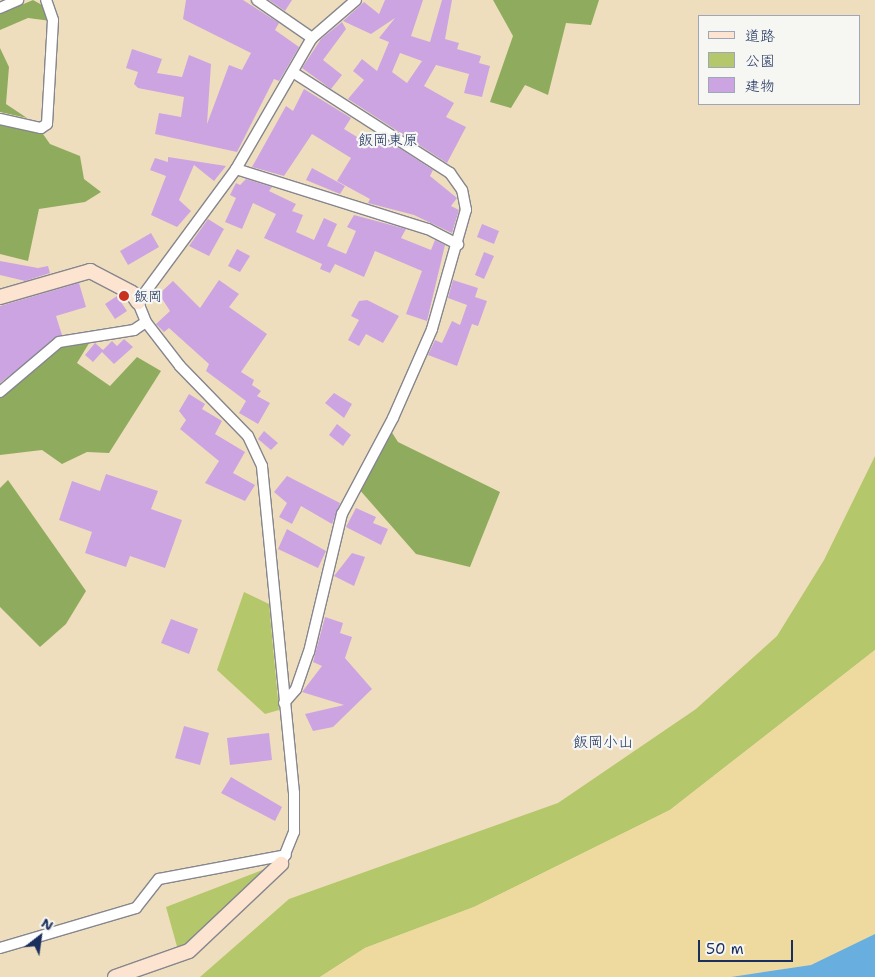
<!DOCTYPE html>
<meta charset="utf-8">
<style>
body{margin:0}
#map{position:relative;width:875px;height:977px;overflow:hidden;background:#efdebd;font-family:"Shantell Sans","Klee One",sans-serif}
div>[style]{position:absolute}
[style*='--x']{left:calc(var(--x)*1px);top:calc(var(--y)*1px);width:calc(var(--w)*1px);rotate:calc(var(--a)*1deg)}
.green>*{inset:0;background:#b4c76a}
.forest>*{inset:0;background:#8fac5e}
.sand>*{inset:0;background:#eeda9e}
.water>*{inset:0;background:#68afdf}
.building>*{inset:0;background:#cda4e2}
.roads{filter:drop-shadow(1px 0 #85868e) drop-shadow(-1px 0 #85868e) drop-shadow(0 1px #85868e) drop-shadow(0 -1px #85868e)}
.street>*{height:10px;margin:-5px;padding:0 5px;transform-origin:5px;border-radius:5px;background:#fff}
.secondary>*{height:14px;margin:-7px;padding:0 7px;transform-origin:7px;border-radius:7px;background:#fde4d1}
.dots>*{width:14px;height:14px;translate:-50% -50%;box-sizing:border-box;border:2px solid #f6f6f2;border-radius:50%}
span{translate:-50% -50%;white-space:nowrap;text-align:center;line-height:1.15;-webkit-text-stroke:4.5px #f6f6f2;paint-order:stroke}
.poi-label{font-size:14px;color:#1b2f5e}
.left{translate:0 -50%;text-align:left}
.neighbourhood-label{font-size:15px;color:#1b2f5e}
.legend{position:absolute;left:698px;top:15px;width:162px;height:90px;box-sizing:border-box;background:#f6f6f2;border:1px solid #9ea6b7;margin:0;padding:6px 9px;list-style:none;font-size:15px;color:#1b2f5e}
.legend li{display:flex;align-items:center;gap:10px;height:25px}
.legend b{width:25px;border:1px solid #9ea6b7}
.north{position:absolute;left:15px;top:912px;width:50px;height:50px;-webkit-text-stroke:4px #f6f6f2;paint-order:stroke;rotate:30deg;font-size:14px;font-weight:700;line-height:20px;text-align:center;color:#1b2f5e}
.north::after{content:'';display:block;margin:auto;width:18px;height:22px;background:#1b2f5e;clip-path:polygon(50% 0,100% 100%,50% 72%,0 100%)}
.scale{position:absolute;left:698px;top:940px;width:95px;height:22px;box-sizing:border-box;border:2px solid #1b2f5e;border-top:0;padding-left:6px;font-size:15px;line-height:18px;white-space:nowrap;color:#1b2f5e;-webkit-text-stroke:4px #f6f6f2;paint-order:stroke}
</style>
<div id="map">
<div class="green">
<i style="clip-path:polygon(875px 456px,875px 650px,670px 810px,474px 907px,365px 948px,320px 977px,200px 977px,289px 899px,558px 803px,696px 709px,777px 636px,824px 560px)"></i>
<i style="clip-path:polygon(244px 592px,269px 604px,279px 710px,265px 714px,217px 670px)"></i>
<i style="clip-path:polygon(270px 867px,178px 950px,166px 907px)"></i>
</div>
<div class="forest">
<i style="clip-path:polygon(33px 0,42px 5px,51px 21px,28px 18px,0 30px,0 14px)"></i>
<i style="clip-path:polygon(493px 0,599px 0,591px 25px,566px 23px,548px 95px,525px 85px,511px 108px,490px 102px,513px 36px)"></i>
<i style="clip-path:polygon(0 48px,9px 67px,6px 104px,27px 118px,0 112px)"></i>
<i style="clip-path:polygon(0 125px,43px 134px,50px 144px,80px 156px,84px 179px,101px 192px,85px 202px,39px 209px,28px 261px,0 254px)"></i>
<i style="clip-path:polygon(91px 340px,77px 363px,110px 386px,137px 357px,161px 371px,109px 453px,87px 452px,62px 464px,42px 450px,0 455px,0 398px,60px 348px)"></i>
<i style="clip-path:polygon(391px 431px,398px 442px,500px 492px,470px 567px,416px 554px,358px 488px)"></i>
<i style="clip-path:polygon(8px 480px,86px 591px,66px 624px,40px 647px,0 607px,0 488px)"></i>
</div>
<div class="sand">
<i style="clip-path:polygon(875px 650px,875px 934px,811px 965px,731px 977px,320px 977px,365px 948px,474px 907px,670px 810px)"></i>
</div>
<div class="water">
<i style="clip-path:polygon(875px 934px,875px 977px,731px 977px,811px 965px)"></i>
</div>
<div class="building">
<i style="clip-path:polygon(186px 0,243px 0,279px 23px,275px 30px,299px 47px,279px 81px,274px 79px,237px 152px,155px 134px,159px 113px,181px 117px,184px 97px,138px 88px,134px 84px,138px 72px,126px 68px,132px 49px,162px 59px,157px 73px,182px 77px,189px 55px,211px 64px,207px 124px,229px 65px,242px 70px,251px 53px,183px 19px)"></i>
<i style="clip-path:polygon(269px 0,292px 0,285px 11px)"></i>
<i style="clip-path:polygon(evenodd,385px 0,423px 0,411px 36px,430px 42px,442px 0,452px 0,445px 39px,459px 43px,457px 49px,481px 56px,479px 63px,490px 66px,482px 97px,464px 93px,469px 74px,436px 65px,424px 86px,454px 103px,446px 117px,466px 127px,447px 163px,348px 99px,364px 80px,353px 71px,362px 59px,377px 71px,389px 42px,379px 38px,395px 18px,371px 34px,343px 21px,364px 2px,379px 14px,385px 0,400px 53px,422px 61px,407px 83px,392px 72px,400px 53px)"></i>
<i style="clip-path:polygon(342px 22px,346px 29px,323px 60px,342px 75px,331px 89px,302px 68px,321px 39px)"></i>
<i style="clip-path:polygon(304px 89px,351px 118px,344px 129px,375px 148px,382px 137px,433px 170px,430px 176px,457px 198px,451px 206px,459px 210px,452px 233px,414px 215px,368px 203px,370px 199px,337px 181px,351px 158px,312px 134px,284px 176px,252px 167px,286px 106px,293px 111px)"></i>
<i style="clip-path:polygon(168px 157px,226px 166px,214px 181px,194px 165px,179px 200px,191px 211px,177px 227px,151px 215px,166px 176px,150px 170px,155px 158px,168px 162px)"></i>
<i style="clip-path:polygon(312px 168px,345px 186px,340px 194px,306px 180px)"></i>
<i style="clip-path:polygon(246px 179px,272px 187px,269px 191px,296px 204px,292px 211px,303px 215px,296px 232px,314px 240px,324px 218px,337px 224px,327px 246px,346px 254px,356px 231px,347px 227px,354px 215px,406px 229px,401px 238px,431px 250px,435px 240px,445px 245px,427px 321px,406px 314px,422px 271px,375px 251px,364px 277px,335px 264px,330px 273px,320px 269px,322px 264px,264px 238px,276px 214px,253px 203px,242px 229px,225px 222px,236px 198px,230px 195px,236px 183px,240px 185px)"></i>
<i style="clip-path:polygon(208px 219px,224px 229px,209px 256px,189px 246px)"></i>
<i style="clip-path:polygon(482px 224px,499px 231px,494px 244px,477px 237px)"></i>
<i style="clip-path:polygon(151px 233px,159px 247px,128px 265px,120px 251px)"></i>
<i style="clip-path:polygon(237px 249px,250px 256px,240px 272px,228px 266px)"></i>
<i style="clip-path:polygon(484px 252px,494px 256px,484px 279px,475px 275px)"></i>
<i style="clip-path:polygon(0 261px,38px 268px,48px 266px,50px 273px,25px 281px,0 275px)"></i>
<i style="clip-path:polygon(219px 280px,239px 294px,229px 307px,267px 334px,241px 372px,254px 380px,252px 385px,261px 391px,257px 396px,270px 403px,258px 424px,239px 413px,246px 401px,206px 371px,209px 364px,169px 328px,164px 332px,156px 324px,170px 311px,159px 294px,173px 281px,200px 308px)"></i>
<i style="clip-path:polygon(453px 280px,478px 288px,475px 297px,487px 301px,478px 326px,472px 324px,457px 366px,428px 355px,435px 340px,442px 343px,452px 321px,460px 325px,467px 305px,448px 298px)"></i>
<i style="clip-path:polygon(79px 283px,86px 307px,56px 316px,62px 335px,0 383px,0 306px)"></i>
<i style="clip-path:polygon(117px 296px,127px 311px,115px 319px,105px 304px)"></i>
<i style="clip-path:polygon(367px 300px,399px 316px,383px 343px,366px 334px,359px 346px,348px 340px,359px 320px,351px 316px,359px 301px)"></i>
<i style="clip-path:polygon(124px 339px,133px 347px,114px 364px,102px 352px,93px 362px,85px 355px,95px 343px,103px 350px,112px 341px,117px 346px)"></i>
<i style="clip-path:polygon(334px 393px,352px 404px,344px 418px,325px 403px)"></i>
<i style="clip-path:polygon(189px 394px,205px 404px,202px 409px,222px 421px,215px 434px,245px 452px,233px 473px,255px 485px,245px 501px,205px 483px,219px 461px,180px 429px,186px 420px,179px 411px)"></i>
<i style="clip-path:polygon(337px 424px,351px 435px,343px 446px,329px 435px)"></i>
<i style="clip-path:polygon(264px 431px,278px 443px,271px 450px,258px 439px)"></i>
<i style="clip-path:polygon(106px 474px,158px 491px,151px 509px,182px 520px,165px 568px,130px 556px,126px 567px,85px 553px,92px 532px,59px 520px,72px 481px,100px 491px)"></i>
<i style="clip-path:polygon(287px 476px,340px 503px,332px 524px,301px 506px,292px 524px,279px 517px,287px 503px,274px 492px)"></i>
<i style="clip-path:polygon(356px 508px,376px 517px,373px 523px,388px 529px,381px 545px,346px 527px)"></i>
<i style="clip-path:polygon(287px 529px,326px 551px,318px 568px,278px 549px)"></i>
<i style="clip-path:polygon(352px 553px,365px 557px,354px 586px,334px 576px)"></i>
<i style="clip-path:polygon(325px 617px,343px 623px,340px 633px,352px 637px,345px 658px,372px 689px,333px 727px,313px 731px,305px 714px,344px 705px,302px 692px,322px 666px,313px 662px)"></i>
<i style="clip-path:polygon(171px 619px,198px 629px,189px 654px,161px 643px)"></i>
<i style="clip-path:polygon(184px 726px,209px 733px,200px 765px,175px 758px)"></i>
<i style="clip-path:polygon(269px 733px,272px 760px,230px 765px,227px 738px)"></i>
<i style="clip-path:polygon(231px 777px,282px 807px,275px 821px,221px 793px)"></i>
</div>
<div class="roads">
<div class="street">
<i style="--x:257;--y:0;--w:67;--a:34.6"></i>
<i style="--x:0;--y:8;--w:20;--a:-24"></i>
<i style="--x:0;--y:119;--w:42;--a:12.4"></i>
<i style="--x:41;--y:128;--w:7;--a:-34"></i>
<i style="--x:47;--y:124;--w:104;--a:-86.7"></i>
<i style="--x:53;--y:20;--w:21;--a:-109"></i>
<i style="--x:236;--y:169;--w:201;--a:17.4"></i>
<i style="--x:428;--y:229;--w:34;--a:27"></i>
<i style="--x:0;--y:392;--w:77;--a:-40.3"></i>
<i style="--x:59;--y:342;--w:76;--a:-9.1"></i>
<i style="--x:134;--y:330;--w:14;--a:-34"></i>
<i style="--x:284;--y:703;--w:18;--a:-49"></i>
<i style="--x:296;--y:689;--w:39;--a:-71"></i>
<i style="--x:309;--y:652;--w:142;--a:-76.6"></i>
<i style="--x:342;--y:514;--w:109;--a:-62"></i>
<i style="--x:393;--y:418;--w:97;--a:-66.3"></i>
<i style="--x:432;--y:329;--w:124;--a:-74.1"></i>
<i style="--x:466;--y:210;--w:20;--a:-101"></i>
<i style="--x:462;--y:190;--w:21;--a:-125"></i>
<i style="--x:450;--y:173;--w:185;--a:-147.3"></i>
<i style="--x:281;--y:864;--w:35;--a:-68"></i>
<i style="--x:294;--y:832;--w:39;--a:-90"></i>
<i style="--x:294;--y:793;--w:329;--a:-95.6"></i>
<i style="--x:262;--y:466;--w:33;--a:-115"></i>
<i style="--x:248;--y:436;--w:98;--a:-134.2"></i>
<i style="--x:180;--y:366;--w:56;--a:-127.7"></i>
<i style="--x:146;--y:322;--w:22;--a:-112"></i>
<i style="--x:138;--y:302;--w:165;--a:-53.6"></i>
<i style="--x:236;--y:169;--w:151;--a:-59.9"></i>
<i style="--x:312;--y:38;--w:58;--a:-40.8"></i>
<i style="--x:0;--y:948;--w:142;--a:-16.4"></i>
<i style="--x:136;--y:908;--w:37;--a:-52"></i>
<i style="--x:159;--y:879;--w:129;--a:-10.7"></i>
</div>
<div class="secondary">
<i style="--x:0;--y:297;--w:94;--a:-16.1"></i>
<i style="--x:90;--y:271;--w:47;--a:27.6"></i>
<i style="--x:132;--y:293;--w:11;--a:56"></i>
<i style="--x:115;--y:977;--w:78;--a:-19.4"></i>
<i style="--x:189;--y:951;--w:127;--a:-43.4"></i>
</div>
</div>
<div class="dots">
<i style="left:124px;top:296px;background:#c8321e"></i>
</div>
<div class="poi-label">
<span class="left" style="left:134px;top:296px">飯岡</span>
</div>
<div class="neighbourhood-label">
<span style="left:388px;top:141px">飯岡東原</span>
<span style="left:603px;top:743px">飯岡小山</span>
</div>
<ul class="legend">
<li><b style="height:6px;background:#fde4d1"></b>道路</li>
<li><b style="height:14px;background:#b4c76a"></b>公園</li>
<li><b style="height:14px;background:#cda4e2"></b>建物</li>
</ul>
<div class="north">N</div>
<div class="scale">50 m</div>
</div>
